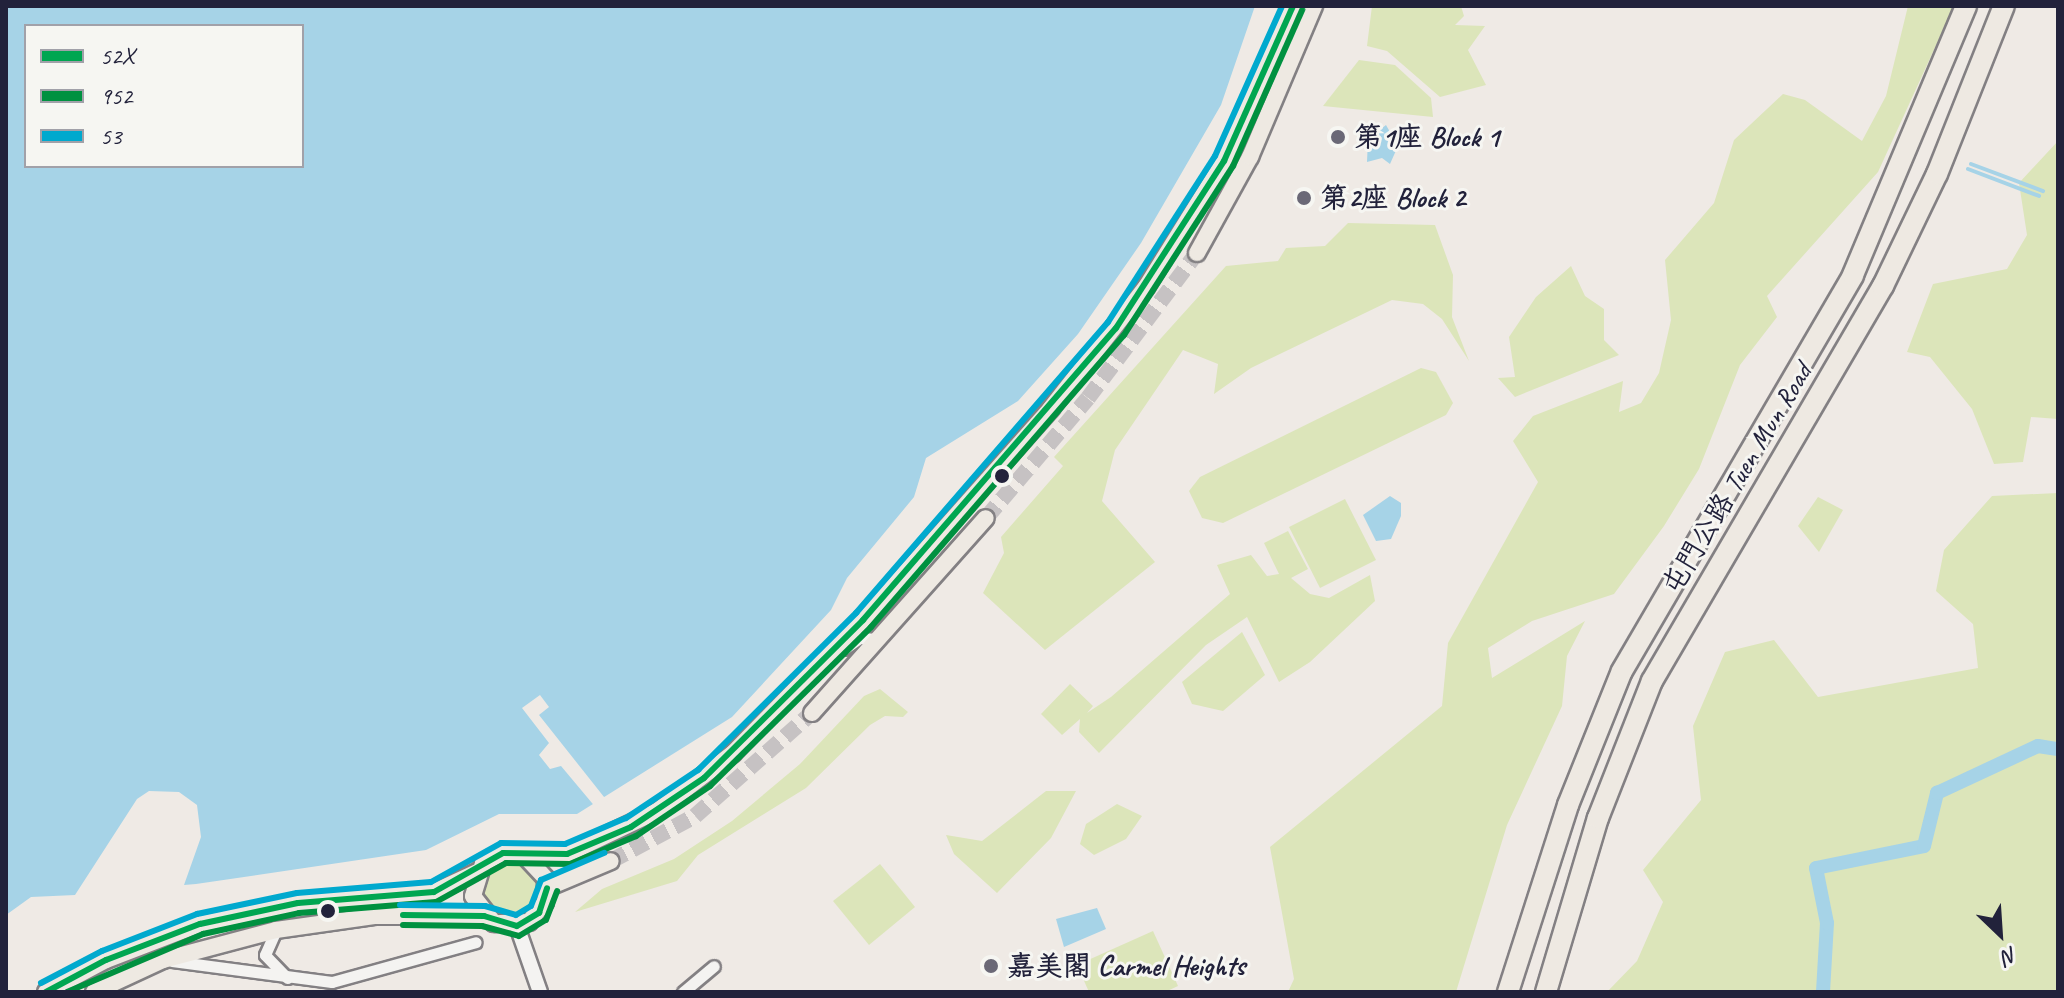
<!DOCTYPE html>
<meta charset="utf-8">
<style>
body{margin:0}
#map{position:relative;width:2064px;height:998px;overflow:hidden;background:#efeae5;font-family:Caveat,"LXGW WenKai TC",sans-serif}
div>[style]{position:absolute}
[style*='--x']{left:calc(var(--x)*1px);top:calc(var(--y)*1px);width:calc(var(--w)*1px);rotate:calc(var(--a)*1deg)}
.green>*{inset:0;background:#dce5ba}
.round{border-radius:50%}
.water>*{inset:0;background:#a6d3e7}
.pier>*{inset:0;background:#efeae5}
.stream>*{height:4px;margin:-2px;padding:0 2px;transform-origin:2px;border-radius:2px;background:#a6d3e7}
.canal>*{height:14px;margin:-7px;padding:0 7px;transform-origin:7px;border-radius:7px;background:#a6d3e7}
.primary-tunnel>*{height:16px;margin-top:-8px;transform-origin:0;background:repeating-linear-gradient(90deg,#c6c2c3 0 16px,transparent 0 24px)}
.roads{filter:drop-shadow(2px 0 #838083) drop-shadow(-2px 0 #838083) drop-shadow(0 2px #838083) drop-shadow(0 -2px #838083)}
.minor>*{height:11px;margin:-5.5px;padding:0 5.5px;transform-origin:5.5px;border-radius:5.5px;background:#f4f3f1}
.tertiary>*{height:14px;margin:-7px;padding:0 7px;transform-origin:7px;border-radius:7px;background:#f4f3f1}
.primary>*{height:16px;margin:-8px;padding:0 8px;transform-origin:8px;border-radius:8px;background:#eee9e2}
.motorway>*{height:20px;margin:-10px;padding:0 10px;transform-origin:10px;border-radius:10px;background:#eee9e2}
.bus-1>*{height:6px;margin:-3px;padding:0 3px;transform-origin:3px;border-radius:3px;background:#00a651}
.bus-2>*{height:6px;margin:-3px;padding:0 3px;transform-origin:3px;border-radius:3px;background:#009140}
.bus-3>*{height:6px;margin:-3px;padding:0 3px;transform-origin:3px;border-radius:3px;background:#00a9ce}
.dots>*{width:22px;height:22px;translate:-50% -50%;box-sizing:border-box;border:4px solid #f6f6f2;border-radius:50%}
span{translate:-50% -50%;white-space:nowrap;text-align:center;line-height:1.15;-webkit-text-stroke:6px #f6f6f2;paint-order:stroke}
.poi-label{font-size:28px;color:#22223b;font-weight:700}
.left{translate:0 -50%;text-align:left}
.street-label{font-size:28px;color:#22223b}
.frame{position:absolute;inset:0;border:8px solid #22223b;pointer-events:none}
.legend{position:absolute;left:24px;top:24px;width:280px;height:144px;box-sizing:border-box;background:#f6f6f2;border:2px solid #a1a1a9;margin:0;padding:10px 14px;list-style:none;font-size:24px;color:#22223b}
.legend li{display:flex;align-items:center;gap:16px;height:40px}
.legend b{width:40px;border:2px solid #a1a1a9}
.north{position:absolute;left:1960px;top:894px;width:80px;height:80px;-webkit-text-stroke:6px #f6f6f2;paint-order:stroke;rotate:155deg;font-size:22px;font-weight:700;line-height:32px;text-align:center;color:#22223b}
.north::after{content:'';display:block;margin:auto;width:28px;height:36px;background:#22223b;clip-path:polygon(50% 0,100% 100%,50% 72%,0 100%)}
</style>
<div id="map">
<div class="green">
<i style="clip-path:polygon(1372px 6px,1461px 6px,1464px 16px,1455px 25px,1485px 26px,1468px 50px,1486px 85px,1440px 97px,1387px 51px,1367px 46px)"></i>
<i style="clip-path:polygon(1908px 6px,1954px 6px,1878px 172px,1767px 296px,1777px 317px,1740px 365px,1699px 469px,1664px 526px,1614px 594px,1532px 621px,1488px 648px,1492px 678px,1585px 621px,1567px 656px,1562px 706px,1507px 825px,1456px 992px,1288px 992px,1294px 979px,1270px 847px,1442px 706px,1448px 643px,1538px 482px,1513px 441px,1533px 416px,1623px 381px,1619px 412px,1641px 403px,1659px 373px,1671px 320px,1665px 260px,1714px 203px,1734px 140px,1783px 94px,1805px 100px,1862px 141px,1886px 96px)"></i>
<i style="clip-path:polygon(1359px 60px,1395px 65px,1431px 98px,1433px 117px,1323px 106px)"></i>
<i style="clip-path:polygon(2058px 141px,2058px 419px,2031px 417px,2023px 462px,1994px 464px,1972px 409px,1930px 357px,1907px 352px,1933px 284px,2007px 269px,2027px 235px,2019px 183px)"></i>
<i style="clip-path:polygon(1348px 223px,1435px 225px,1453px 275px,1452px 317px,1469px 361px,1442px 319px,1423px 304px,1392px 300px,1251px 368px,1214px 394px,1218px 364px,1183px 350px,1115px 450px,1102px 501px,1155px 562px,1045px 650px,983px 593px,1004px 553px,1001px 537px,1063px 466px,1054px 457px,1226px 266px,1278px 261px,1286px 248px,1325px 246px)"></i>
<i style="clip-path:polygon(1571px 266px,1585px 296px,1604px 309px,1604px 340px,1619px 355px,1515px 397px,1498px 378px,1515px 377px,1509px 337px,1536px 297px)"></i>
<i style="clip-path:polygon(1421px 368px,1436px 372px,1453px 403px,1446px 415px,1223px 523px,1202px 518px,1189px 491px,1200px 477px)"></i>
<i style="clip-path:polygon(2058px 493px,2058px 992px,1607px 992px,1637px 961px,1663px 902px,1643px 870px,1701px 800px,1693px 726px,1725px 652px,1774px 640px,1818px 697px,1978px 668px,1973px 624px,1936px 591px,1944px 550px,1992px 496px)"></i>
<i style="clip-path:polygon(1818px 497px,1843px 510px,1819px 552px,1798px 526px)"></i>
<i style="clip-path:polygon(1345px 499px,1376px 560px,1320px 588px,1289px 527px)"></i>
<i style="clip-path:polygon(1288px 531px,1308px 569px,1291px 578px,1310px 594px,1329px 598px,1370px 575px,1375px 601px,1310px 662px,1279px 682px,1247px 617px,1206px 645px,1099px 753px,1079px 732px,1080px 719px,1062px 735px,1041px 714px,1070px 684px,1093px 706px,1087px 713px,1111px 697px,1230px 594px,1217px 565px,1251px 555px,1267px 576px,1279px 574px,1264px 543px)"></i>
<i style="clip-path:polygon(1242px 632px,1265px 675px,1223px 711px,1192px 704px,1182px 682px)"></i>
<i style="clip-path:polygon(880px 689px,908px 712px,903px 717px,885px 716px,870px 725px,806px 788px,698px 855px,677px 881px,575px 912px,602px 889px,674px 859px,732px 821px,800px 764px,864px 696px)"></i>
<i style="clip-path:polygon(1046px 791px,1076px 791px,1051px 838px,997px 893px,954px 854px,946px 835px,982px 841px)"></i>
<i style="clip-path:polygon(1117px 804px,1142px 816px,1126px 839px,1094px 855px,1080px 844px,1086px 824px)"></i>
<i class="round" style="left:483px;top:861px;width:54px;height:54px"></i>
<i style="clip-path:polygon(880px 864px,915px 907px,869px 945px,833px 901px)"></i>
<i style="clip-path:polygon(1153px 931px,1178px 986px,1165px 992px,1089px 992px,1077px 965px)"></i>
</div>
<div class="water">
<i style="clip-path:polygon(evenodd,6px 6px,1255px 6px,1221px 105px,1141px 243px,1078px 334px,1018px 401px,926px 458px,914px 497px,847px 578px,831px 610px,732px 717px,577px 814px,499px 814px,426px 850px,196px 884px,184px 885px,201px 837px,197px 805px,179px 792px,149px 791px,137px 799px,75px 895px,31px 897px,6px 915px,6px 6px,26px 26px,302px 26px,302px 166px,26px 166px,26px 26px)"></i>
<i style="clip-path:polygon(1386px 125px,1398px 146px,1390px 164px,1382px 158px,1367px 162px,1368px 139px)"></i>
<i style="clip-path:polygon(1390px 496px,1401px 503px,1401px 516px,1391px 539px,1376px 541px,1363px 515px)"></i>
<i style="clip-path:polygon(1097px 908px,1106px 929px,1064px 947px,1056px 919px)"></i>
</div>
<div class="pier">
<i style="clip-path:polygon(540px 695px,549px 707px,539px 715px,608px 802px,597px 809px,561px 766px,550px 769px,539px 755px,549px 743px,522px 708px)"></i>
</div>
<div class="stream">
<i style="--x:1971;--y:164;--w:77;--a:20.6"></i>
<i style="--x:1968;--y:169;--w:76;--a:20.8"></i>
</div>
<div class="canal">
<i style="--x:1823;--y:992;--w:69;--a:-86.7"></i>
<i style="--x:1827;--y:923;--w:56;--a:-101.3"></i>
<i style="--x:1816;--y:868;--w:110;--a:-11.5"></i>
<i style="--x:1924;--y:846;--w:55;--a:-76.2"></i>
<i style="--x:1937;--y:793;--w:111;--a:-25"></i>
<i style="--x:2038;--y:746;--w:20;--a:9"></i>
</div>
<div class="primary-tunnel">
<i style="--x:986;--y:518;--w:157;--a:-49.6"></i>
<i style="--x:1088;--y:398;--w:181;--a:-53.1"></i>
<i style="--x:611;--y:861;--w:95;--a:-28.2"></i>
<i style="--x:695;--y:816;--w:156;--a:-41.4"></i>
</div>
<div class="roads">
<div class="minor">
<i style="--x:844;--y:649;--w:19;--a:-35"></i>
<i style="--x:860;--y:638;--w:18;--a:3"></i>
<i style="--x:276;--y:930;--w:27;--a:114"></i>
<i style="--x:265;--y:955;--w:32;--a:46"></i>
<i style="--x:172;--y:961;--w:161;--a:7.5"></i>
<i style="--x:332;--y:982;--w:149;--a:-15.5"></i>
<i style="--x:683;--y:992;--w:40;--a:-40"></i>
</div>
<div class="tertiary">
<i style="--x:517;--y:926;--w:70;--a:70.8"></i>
</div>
<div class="primary">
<i style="--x:1197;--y:253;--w:110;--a:-61.1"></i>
<i style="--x:1250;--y:157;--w:164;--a:-67"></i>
<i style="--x:812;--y:713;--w:261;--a:-48.3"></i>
<i style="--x:524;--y:855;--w:33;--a:47"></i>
<i style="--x:546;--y:879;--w:23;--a:92"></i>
<i style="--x:545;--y:902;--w:26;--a:129"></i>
<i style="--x:529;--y:922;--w:35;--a:178"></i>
<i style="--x:494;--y:923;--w:34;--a:-128"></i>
<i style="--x:473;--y:896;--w:34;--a:-73"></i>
<i style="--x:483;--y:863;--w:22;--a:-27"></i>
<i style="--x:503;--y:853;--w:64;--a:0.9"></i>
<i style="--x:567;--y:854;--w:100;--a:-25.5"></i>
<i style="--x:657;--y:811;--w:96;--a:-37.3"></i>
<i style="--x:733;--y:753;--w:186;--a:-45.7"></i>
<i style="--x:863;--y:620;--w:283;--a:-48.4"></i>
<i style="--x:1051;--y:408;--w:154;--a:-51.9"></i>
<i style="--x:1146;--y:287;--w:148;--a:-58.2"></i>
<i style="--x:1224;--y:161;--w:170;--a:-66"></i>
<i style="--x:547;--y:888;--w:69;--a:-22.9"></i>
<i style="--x:46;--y:992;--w:68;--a:-28.1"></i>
<i style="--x:106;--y:960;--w:101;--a:-21"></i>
<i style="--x:200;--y:924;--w:100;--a:-12.1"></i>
<i style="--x:298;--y:903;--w:136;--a:-4.6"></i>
<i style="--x:434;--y:892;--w:47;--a:-24.9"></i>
<i style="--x:94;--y:992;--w:76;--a:-24.9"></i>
<i style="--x:163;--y:960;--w:117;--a:-14.9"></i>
<i style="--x:276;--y:930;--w:101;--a:-8"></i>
<i style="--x:376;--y:916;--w:108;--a:0"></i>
</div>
<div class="motorway">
<i style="--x:1508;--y:992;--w:196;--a:-72.2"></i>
<i style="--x:1568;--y:805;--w:144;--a:-68.1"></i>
<i style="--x:1622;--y:671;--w:458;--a:-59.7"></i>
<i style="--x:1853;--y:275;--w:292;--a:-67.2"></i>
<i style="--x:1546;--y:992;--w:182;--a:-73.4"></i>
<i style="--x:1598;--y:818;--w:147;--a:-68.5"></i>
<i style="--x:1652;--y:681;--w:458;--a:-59.7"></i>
<i style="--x:1883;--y:286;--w:124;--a:-64.3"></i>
<i style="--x:1937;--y:174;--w:181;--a:-68.3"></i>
</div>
</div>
<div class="bus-1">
<i style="--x:403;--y:915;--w:81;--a:0.7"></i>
<i style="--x:484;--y:916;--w:34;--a:17"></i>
<i style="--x:517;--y:926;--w:26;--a:-31"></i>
<i style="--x:539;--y:913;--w:26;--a:-72"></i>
<i style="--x:46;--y:992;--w:68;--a:-28.1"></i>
<i style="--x:106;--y:960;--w:101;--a:-21"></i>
<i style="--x:200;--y:924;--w:100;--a:-12.1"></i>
<i style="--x:298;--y:903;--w:136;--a:-4.6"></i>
<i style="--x:434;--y:892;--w:79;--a:-29.5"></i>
<i style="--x:503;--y:853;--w:64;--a:0.9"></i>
<i style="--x:567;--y:854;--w:69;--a:-22.9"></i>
<i style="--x:631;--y:827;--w:88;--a:-33.9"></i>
<i style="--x:704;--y:778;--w:224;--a:-44.8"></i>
<i style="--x:863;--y:620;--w:386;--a:-49.1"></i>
<i style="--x:1116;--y:328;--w:199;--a:-57.1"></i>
<i style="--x:1224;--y:161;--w:170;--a:-66"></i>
</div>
<div class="bus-2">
<i style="--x:403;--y:925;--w:79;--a:0.7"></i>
<i style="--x:482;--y:926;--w:38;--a:15"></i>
<i style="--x:519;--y:936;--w:31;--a:-31"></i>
<i style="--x:546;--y:920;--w:31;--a:-69"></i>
<i style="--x:67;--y:992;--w:148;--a:-23.1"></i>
<i style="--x:203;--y:934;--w:98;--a:-12.3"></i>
<i style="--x:299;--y:913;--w:137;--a:-4.6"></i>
<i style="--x:436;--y:902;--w:80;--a:-29.1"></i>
<i style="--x:506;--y:863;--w:64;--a:0.9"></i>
<i style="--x:570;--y:864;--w:72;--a:-23"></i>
<i style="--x:636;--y:836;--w:89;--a:-34"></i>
<i style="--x:710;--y:786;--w:226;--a:-44.6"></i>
<i style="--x:871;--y:627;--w:386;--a:-49.1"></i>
<i style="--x:1124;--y:335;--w:201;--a:-57.2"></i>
<i style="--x:1233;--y:166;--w:171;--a:-66.1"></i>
</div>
<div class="bus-3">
<i style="--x:400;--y:905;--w:85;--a:0.7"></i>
<i style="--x:485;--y:906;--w:32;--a:16"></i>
<i style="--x:516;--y:915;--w:17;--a:-31"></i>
<i style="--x:531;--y:906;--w:28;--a:-69"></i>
<i style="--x:541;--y:880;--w:69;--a:-23.2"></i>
<i style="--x:41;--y:983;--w:69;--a:-27.7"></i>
<i style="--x:102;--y:951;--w:102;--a:-21.3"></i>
<i style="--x:197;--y:914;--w:102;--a:-11.9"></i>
<i style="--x:297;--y:893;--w:134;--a:-4.7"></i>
<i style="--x:431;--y:882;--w:80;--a:-29.1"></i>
<i style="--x:501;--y:843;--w:64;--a:0.9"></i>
<i style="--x:565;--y:844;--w:66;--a:-23.1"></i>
<i style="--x:626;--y:818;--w:87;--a:-33.7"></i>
<i style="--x:698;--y:770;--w:223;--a:-44.8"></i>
<i style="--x:856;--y:613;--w:385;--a:-49.1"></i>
<i style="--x:1108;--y:322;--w:197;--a:-57.2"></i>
<i style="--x:1215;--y:156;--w:164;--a:-65.9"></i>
</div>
<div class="dots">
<i style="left:1338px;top:137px;background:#6a6876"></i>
<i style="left:1304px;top:198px;background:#6a6876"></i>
<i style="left:1002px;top:476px;background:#22223b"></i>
<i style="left:328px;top:911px;background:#22223b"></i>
<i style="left:991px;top:966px;background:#6a6876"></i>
</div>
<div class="poi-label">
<span class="left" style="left:1354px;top:137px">第1座 Block 1</span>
<span class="left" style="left:1320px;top:198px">第2座 Block 2</span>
<span class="left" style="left:1007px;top:966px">嘉美閣 Carmel Heights</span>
</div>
<div class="street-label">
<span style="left:1737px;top:479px;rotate:-59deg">屯門公路 Tuen Mun Road</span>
</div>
<div class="frame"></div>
<ul class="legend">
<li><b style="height:10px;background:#00a651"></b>52X</li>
<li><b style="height:10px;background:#009140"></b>952</li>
<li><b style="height:10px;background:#00a9ce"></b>53</li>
</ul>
<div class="north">N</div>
</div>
